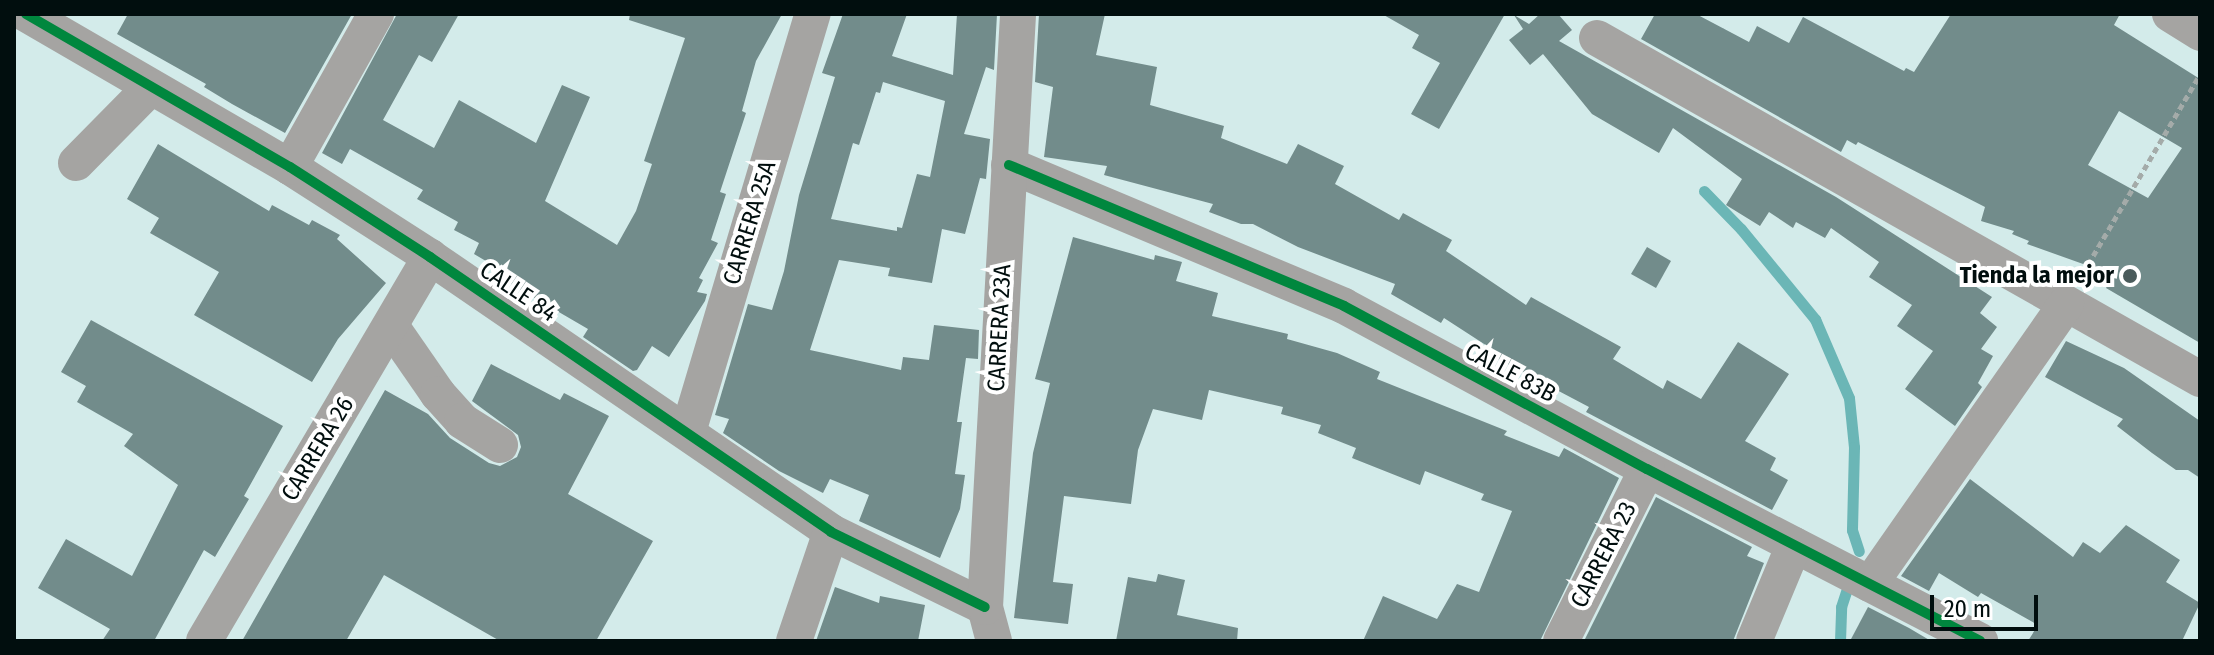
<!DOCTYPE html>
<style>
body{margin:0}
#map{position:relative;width:2214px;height:655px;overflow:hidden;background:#d3ebea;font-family:"Fira Sans Condensed",sans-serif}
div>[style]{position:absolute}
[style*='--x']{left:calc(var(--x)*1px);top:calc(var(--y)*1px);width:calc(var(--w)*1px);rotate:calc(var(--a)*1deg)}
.stream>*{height:11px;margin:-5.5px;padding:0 5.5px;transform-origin:5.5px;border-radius:5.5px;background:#6bb6b6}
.building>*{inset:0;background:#728c8b}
.path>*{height:5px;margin-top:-2.5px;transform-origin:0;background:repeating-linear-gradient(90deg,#a4aba9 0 6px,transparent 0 10px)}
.minor>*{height:36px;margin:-18px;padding:0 18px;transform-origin:18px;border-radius:18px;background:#a5a4a2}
.cycleway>*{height:10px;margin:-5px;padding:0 5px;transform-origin:5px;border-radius:5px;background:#00873e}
.dots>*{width:22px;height:22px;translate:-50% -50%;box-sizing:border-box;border:4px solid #fff;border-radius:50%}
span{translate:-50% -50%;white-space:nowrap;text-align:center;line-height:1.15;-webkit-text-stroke:8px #fff;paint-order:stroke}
.street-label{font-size:24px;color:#010e0e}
.poi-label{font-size:24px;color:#010e0e;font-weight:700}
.right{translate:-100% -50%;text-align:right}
.frame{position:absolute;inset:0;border:16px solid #010e0e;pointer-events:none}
.scale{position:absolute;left:1930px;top:595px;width:108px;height:36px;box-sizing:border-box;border:4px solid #010e0e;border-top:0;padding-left:10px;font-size:24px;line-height:28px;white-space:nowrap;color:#010e0e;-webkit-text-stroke:6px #fff;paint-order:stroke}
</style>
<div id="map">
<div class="stream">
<i style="--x:1704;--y:191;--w:53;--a:45.8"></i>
<i style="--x:1741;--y:229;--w:117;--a:50.6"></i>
<i style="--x:1815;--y:319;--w:86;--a:66.7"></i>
<i style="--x:1849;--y:398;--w:49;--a:84.2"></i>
<i style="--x:1854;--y:447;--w:83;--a:91.4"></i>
<i style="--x:1852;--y:530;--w:22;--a:72"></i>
<i style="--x:1840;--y:641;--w:34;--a:-88"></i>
<i style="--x:1841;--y:607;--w:19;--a:-72"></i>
</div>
<div class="building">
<i style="clip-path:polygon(128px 14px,352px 14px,285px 133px,232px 104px,204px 87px,206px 84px,117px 34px)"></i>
<i style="clip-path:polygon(397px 14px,459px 14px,432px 62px,419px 55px,383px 120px,434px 148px,459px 100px,536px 143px,562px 85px,590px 97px,545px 201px,617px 245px,636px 211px,652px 164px,644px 161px,685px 38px,629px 20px,630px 14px,782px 14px,756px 61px,742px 111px,746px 113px,720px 192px,726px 194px,711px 240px,718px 243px,699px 278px,703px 280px,697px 292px,707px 294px,705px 301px,669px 357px,652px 346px,637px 370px,633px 371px,583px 337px,588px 329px,509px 283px,513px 277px,474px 254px,479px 243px,454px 230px,458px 222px,417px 199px,423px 190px,350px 149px,342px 164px,322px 153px)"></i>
<i style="clip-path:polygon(evenodd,843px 14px,907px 14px,892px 56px,953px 75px,957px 14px,997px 14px,994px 70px,986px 67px,964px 134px,990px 139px,986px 179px,980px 178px,965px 234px,942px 229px,932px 283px,888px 276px,890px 268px,839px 260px,810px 350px,901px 370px,903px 357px,929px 360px,934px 325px,979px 330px,978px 359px,966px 358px,957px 422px,962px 422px,955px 474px,965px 475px,960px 509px,940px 558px,859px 521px,869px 495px,830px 479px,823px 493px,779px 471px,723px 433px,729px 419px,715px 415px,748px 304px,772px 310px,784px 271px,799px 195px,835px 77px,822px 73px,843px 14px,883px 82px,945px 101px,930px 177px,917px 174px,902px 228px,897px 227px,897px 231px,831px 219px,853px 143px,859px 145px,876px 92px,880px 93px,883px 82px)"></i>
<i style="clip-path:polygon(1039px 14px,1105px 14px,1096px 55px,1157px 67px,1150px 105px,1224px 126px,1221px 138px,1287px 164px,1298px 144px,1344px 166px,1335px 184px,1399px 220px,1403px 213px,1452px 240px,1446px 251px,1526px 305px,1531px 297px,1621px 347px,1613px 359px,1663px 389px,1667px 380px,1701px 399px,1738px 342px,1789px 374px,1745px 441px,1776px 458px,1770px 470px,1788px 480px,1772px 510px,1586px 412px,1589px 407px,1496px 358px,1498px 353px,1444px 318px,1441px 323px,1391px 294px,1395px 284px,1298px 247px,1253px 224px,1241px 224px,1209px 212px,1213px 204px,1104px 175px,1107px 166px,1044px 157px,1053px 87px,1035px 82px)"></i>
<i style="clip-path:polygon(1382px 14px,1505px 14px,1439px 129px,1411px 114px,1440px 63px,1412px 48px,1419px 35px)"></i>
<i style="clip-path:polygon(1540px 14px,1558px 14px,1572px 30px,1559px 41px,1836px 197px,1992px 297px,1980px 313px,1997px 327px,1981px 349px,1993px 356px,1978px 383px,1982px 387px,1955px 426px,1905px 389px,1933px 351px,1897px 326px,1912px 305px,1869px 277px,1879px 262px,1831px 228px,1825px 238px,1796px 222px,1793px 228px,1769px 212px,1760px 226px,1726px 205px,1742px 179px,1673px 128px,1659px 153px,1592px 114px,1543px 54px,1530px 65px,1509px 40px,1523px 29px,1514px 15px,1529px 24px)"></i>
<i style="clip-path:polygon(evenodd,1655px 14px,1696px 14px,1749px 42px,1757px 26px,1789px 43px,1803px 17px,1904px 71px,1906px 68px,1914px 72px,1951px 14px,2120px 14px,2114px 25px,2200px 79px,2200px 343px,2106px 288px,2114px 275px,2027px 244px,2029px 241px,2012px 234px,2014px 231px,1981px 221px,1985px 207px,1858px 142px,1856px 145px,1847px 140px,1841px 152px,1641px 39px,1655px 14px,2119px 111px,2182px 148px,2148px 198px,2088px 165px,2119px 111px)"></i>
<i style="clip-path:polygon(158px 144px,269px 211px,272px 205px,309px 225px,312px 220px,340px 235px,337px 239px,386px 283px,338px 339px,312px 382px,194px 315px,219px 272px,150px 233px,159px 218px,127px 199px)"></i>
<i style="clip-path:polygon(1073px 237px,1154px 260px,1155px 255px,1182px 262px,1176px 281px,1218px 293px,1212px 316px,1288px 334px,1287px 339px,1337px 353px,1380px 372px,1377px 379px,1507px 431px,1504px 435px,1559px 457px,1564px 448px,1619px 478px,1540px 641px,1363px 641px,1383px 596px,1437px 619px,1457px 584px,1479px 592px,1512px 511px,1481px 500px,1484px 494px,1425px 471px,1420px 485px,1352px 458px,1356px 448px,1318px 433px,1321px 425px,1281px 414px,1283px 407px,1209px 390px,1202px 420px,1153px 409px,1138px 450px,1131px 504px,1064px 496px,1053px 582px,1073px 584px,1068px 624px,1014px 618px,1033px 453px,1050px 383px,1035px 379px)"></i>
<i style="clip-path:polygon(1647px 247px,1671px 261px,1656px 288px,1631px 274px)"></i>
<i style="clip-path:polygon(91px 320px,283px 426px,244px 496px,249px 499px,215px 557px,204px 550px,154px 641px,102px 641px,110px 629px,38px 588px,66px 539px,132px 576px,178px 485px,124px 446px,133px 434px,77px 402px,86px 386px,61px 372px)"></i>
<i style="clip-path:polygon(2066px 341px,2124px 368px,2200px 421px,2200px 478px,2188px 470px,2176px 470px,2152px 453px,2117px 426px,2123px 419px,2045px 377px)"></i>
<i style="clip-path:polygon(491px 364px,560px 400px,564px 393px,609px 416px,568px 494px,653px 541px,596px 641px,500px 641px,384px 575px,346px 641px,242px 641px,385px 390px,428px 414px,450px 438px,489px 463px,500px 466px,517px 457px,521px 447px,518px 435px,472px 401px)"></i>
<i style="clip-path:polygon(1970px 479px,2073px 557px,2083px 542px,2100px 553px,2126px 525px,2180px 560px,2166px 582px,2200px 603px,2182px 641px,2028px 641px,2038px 625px,1981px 593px,1978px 597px,1939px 573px,1929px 591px,1901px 576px)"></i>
<i style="clip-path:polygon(1656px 497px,1752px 547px,1747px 556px,1764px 563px,1733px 641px,1584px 641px)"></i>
<i style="clip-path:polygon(1158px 574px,1185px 580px,1177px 615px,1238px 628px,1237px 641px,1116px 641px,1128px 577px,1156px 582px)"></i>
<i style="clip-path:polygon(835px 587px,879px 603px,880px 596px,925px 605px,918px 641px,816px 641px)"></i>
<i style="clip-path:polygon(1868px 607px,1909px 628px,1931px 641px,1850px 641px)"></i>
</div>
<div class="path">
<i style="--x:2083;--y:273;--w:231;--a:-59.5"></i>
</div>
<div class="minor">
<i style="--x:26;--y:14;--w:305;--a:30.1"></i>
<i style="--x:290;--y:167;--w:166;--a:32.7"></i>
<i style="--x:430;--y:257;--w:486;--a:34.4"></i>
<i style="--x:831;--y:532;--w:171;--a:26"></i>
<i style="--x:2170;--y:14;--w:36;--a:32"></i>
<i style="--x:1597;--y:38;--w:693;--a:29.49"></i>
<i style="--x:76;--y:163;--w:105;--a:-45.4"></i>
<i style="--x:1009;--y:165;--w:363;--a:22.8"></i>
<i style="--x:1344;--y:306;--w:344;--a:28.3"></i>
<i style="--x:1647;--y:469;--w:375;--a:27.3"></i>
<i style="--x:290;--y:167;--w:176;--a:-60.7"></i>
<i style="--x:391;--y:326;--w:83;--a:55.3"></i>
<i style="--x:438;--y:394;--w:36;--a:48"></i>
<i style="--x:462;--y:421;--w:45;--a:32.3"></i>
<i style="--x:688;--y:432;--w:436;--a:-73.4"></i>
<i style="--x:1870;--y:584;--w:342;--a:-55"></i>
<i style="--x:204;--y:641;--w:446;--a:-59.5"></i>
<i style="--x:794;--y:641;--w:115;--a:-71.3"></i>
<i style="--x:994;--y:641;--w:35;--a:-105"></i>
<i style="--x:985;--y:607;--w:594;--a:-86.81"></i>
<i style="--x:1561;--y:641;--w:192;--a:-63.4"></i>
<i style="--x:1754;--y:641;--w:104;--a:-67.4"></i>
</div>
<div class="cycleway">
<i style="--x:26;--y:14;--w:305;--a:30.1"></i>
<i style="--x:290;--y:167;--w:166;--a:32.7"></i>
<i style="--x:430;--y:257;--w:486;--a:34.4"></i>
<i style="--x:831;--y:532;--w:171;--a:26"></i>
<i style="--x:1009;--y:165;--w:363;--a:22.8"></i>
<i style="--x:1344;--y:306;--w:344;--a:28.3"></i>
<i style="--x:1647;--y:469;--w:375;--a:27.3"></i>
</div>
<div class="dots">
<i style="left:2130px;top:276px;background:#4a5b5b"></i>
</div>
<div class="street-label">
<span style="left:750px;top:223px;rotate:-73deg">CARRERA 25A</span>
<span style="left:518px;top:292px;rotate:34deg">CALLE 84</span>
<span style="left:1000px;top:328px;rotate:-87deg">CARRERA 23A</span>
<span style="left:1510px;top:373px;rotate:28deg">CALLE 83B</span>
<span style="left:318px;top:449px;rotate:-59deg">CARRERA 26</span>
<span style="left:1604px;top:555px;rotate:-63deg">CARRERA 23</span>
</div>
<div class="poi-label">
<span class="right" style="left:2114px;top:276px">Tienda la mejor</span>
</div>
<div class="frame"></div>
<div class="scale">20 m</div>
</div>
